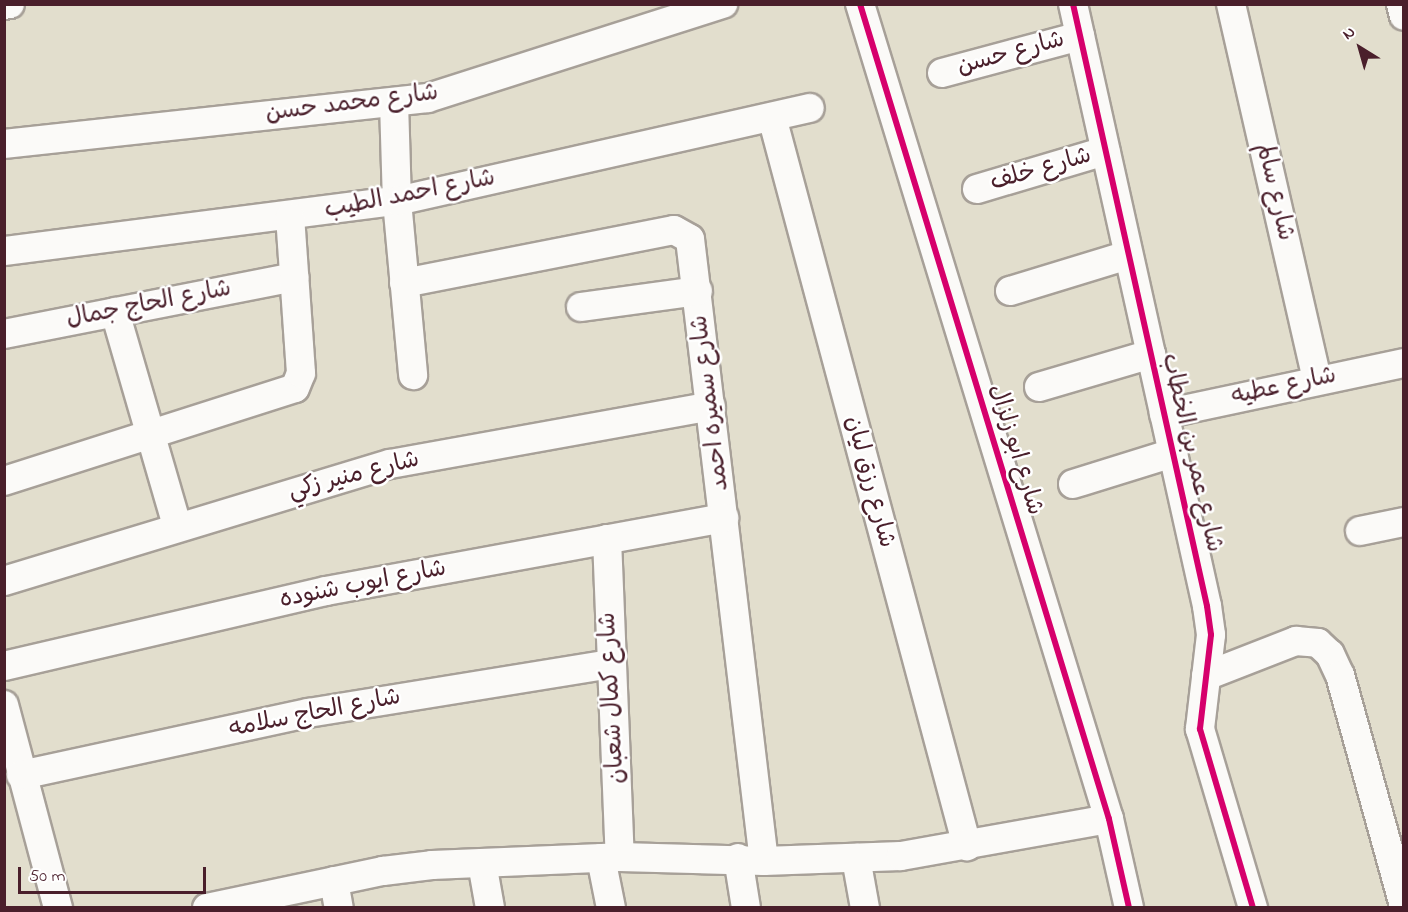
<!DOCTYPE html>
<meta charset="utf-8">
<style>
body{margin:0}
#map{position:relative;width:1408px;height:912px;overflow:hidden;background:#e2decd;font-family:"Indie Flower","Playpen Sans Arabic",sans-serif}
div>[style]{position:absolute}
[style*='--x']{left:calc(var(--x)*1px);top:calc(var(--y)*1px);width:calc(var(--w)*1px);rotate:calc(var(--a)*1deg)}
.roads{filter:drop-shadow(2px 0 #a7a098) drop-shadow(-2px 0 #a7a098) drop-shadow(0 2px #a7a098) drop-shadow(0 -2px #a7a098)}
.minor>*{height:28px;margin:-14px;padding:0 14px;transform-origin:14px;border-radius:14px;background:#fbfaf8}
.cycleway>*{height:6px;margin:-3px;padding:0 3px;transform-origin:3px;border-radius:3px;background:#d6006c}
span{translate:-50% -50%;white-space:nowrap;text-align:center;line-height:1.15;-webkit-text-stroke:5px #fff;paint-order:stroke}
.street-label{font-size:24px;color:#4a1f2b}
.frame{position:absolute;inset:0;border:6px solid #4a1f2b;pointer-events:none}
.north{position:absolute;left:1330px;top:18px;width:60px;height:60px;-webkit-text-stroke:4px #fff;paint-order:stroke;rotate:323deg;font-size:16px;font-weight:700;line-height:24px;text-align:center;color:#4a1f2b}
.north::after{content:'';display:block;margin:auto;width:21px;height:27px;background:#4a1f2b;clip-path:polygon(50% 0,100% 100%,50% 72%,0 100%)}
.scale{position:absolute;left:18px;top:867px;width:188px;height:27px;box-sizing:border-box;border:3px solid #4a1f2b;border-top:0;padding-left:8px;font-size:18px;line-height:21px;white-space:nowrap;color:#4a1f2b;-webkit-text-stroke:4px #fff;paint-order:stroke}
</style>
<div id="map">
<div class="roads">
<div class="minor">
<i style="--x:860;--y:4;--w:852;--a:73.01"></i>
<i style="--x:1109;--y:819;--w:91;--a:77.3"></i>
<i style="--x:1073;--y:4;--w:617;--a:77.45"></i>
<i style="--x:1207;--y:606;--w:29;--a:82"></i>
<i style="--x:1211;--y:635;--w:95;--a:96.7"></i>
<i style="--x:1200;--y:729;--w:187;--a:73.5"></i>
<i style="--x:1231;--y:4;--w:386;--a:77.1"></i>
<i style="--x:1401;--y:4;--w:12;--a:76"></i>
<i style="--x:4;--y:5;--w:6;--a:-9"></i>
<i style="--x:942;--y:73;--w:143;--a:-15"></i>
<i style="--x:394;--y:102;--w:99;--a:88.3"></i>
<i style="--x:397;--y:201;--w:175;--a:84.7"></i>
<i style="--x:772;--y:117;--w:755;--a:75.02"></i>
<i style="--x:4;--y:144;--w:426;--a:-6.2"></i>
<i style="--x:428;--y:98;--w:310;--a:-17.7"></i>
<i style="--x:977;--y:189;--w:134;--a:-16.5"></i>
<i style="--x:4;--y:251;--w:396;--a:-7.3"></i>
<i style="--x:397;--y:201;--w:423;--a:-12.7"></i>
<i style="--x:404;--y:283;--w:275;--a:-11.1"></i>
<i style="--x:674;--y:230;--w:18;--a:29"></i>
<i style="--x:690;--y:239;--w:626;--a:83.22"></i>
<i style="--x:1010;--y:291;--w:123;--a:-17"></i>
<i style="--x:581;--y:307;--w:118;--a:-7.8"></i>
<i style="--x:115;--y:312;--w:223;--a:73.8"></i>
<i style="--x:4;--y:334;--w:296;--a:-11.1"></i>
<i style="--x:1039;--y:387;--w:117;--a:-16.4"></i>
<i style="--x:1164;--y:414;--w:245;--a:-12"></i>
<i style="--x:4;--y:481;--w:305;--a:-17.7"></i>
<i style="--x:295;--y:388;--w:16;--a:-68"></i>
<i style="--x:301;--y:373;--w:156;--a:-94"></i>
<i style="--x:1073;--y:484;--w:105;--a:-17.2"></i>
<i style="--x:1360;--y:531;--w:45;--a:-11.6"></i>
<i style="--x:607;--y:539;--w:318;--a:87.7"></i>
<i style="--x:4;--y:581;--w:403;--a:-16.9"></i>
<i style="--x:390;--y:464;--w:326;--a:-10.2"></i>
<i style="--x:4;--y:666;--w:331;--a:-13.1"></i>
<i style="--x:326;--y:591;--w:405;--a:-10.4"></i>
<i style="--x:1206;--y:676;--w:97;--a:-21.3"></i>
<i style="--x:1296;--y:641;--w:22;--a:5"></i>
<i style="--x:1318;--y:643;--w:16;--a:43"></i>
<i style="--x:1330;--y:654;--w:23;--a:65"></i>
<i style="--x:1340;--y:675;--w:239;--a:74.5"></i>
<i style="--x:4;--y:705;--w:210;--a:75.1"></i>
<i style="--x:21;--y:775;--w:294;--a:-12.2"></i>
<i style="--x:308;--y:713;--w:306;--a:-9.2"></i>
<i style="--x:601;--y:858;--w:51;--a:78.7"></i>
<i style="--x:738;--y:858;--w:51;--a:80.9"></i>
<i style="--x:856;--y:858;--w:51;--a:79.8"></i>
<i style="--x:482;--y:863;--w:46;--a:79.9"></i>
<i style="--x:334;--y:881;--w:27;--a:80"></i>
<i style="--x:207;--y:908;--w:180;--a:-11.9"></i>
<i style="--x:383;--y:871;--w:49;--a:-7"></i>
<i style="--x:432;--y:865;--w:188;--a:-2.4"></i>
<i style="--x:620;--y:857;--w:144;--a:1.6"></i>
<i style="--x:764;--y:861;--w:137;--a:-2.1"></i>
<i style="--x:901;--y:856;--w:211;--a:-10.1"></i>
</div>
</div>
<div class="cycleway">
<i style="--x:860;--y:4;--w:852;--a:73.01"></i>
<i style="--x:1109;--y:819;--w:91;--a:77.3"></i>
<i style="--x:1073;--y:4;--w:617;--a:77.45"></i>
<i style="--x:1207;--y:606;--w:29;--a:82"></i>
<i style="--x:1211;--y:635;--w:95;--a:96.7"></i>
<i style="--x:1200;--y:729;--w:187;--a:73.5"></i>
</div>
<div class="street-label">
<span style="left:1011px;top:54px;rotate:-15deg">شارع حسن</span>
<span style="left:352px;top:104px;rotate:-7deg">شارع محمد حسن</span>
<span style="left:1041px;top:170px;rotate:-16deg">شارع خلف</span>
<span style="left:1274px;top:192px;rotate:77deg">شارع سالم</span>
<span style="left:410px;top:195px;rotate:-11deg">شارع احمد الطيب</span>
<span style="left:149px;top:305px;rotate:-11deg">شارع الحاج جمال</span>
<span style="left:1284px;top:387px;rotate:-12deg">شارع عطيه</span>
<span style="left:711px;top:403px;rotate:-97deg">شارع سميره احمد</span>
<span style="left:1015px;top:450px;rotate:73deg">شارع ابو زلزال</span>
<span style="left:1191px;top:453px;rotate:77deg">شارع عمر بن الخطاب</span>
<span style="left:354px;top:476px;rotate:-14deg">شارع منير زكي</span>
<span style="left:869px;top:482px;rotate:75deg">شارع رزق ليان</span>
<span style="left:363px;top:585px;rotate:-11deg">شارع ايوب شنوده</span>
<span style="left:613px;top:698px;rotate:-93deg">شارع كمال شعبان</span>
<span style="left:315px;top:714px;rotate:-11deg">شارع الحاج سلامه</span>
</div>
<div class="frame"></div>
<div class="north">N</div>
<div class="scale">50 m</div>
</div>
